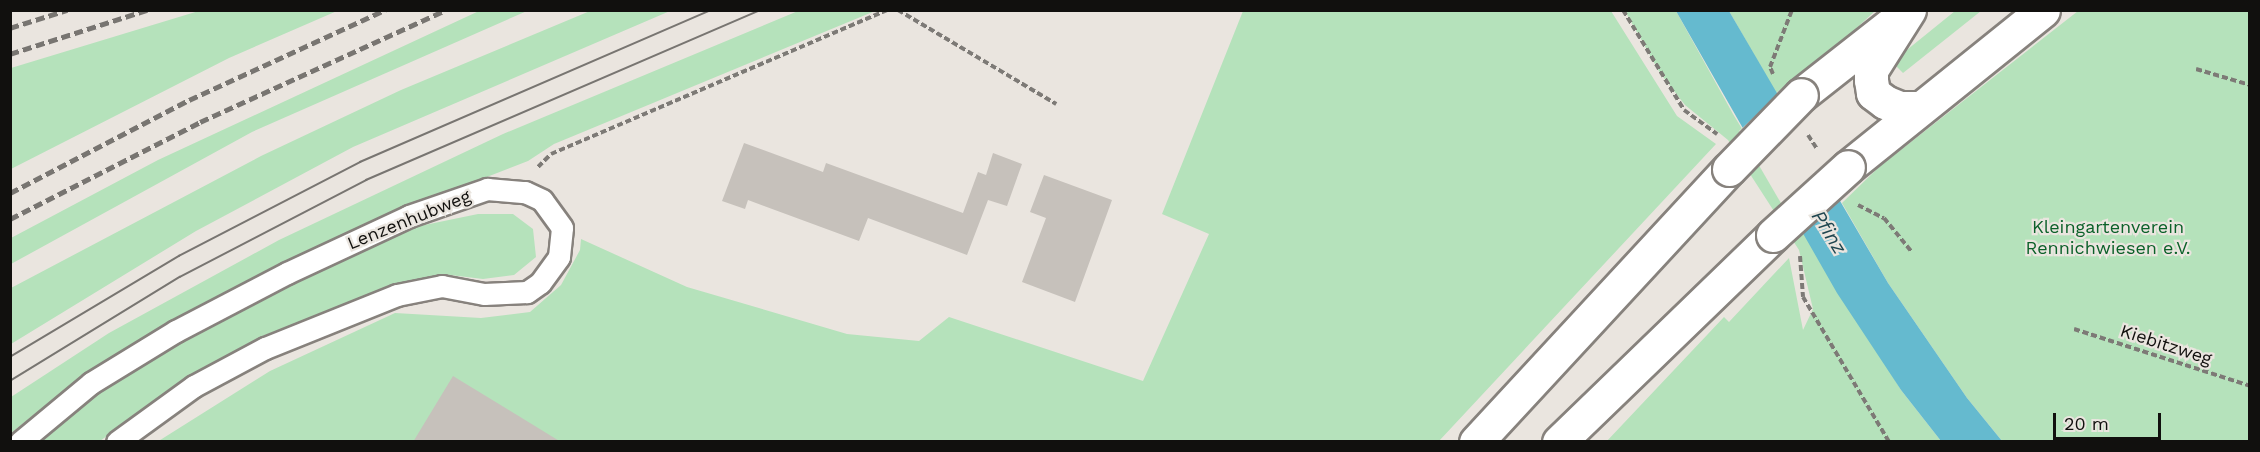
<!DOCTYPE html>
<style>
body{margin:0}
#map{position:relative;width:2260px;height:452px;overflow:hidden;background:#eae5df;font-family:"Work Sans",sans-serif}
div>[style]{position:absolute}
[style*='--x']{left:calc(var(--x)*1px);top:calc(var(--y)*1px);width:calc(var(--w)*1px);rotate:calc(var(--a)*1deg)}
.green>*{inset:0;background:#b5e2bb}
.water>*{inset:0;background:#65bacf}
.pier>*{inset:0;background:#eae5df}
.building>*{inset:0;background:#c6c1bb}
.path>*{height:4px;margin-top:-2px;transform-origin:0;background:repeating-linear-gradient(90deg,#7d7a76 0 6px,transparent 0 9px)}
.roads{filter:drop-shadow(2px 0 #87827d) drop-shadow(-2px 0 #87827d) drop-shadow(0 2px #87827d) drop-shadow(0 -2px #87827d)}
.lane>*{height:21px;margin:-10.5px;padding:0 10.5px;transform-origin:10.5px;border-radius:10.5px;background:#fff}
.primary>*{height:33px;margin:-16.5px;padding:0 16.5px;transform-origin:16.5px;border-radius:16.5px;background:#fff}
.tram>*{height:1.5px;margin:-0.75px;padding:0 0.75px;transform-origin:0.75px;border-radius:0.75px;background:#787571}
.rail>*{height:4.5px;margin-top:-2.25px;transform-origin:0;background:repeating-linear-gradient(90deg,#787571 0 9px,transparent 0 13.5px)}
.bridges{filter:drop-shadow(2px 0 #87827d) drop-shadow(-2px 0 #87827d) drop-shadow(0 2px #87827d) drop-shadow(0 -2px #87827d)}
.primary-bridge>*{height:33px;margin:-16.5px;padding:0 16.5px;transform-origin:16.5px;border-radius:16.5px;background:#fff}
span{translate:-50% -50%;white-space:nowrap;text-align:center;line-height:1.15;-webkit-text-stroke:4.5px #eae5df;paint-order:stroke}
.street-label{font-size:18px;color:#11100e}
.park-label{font-size:18px;color:#0b6129}
.water-label{font-size:20px;color:#1f4650;font-style:italic}
.frame{position:absolute;inset:0;border:12px solid #11100e;pointer-events:none}
.scale{position:absolute;left:2053px;top:413px;width:108px;height:27px;box-sizing:border-box;border:3px solid #11100e;border-top:0;padding-left:8px;font-size:18px;line-height:21px;white-space:nowrap;color:#11100e;-webkit-text-stroke:4px #eae5df;paint-order:stroke}
</style>
<div id="map">
<div class="green">
<i style="clip-path:polygon(202px 10px,337px 11px,229px 58px,11px 169px,11px 68px)"></i>
<i style="clip-path:polygon(479px 11px,527px 11px,252px 132px,11px 264px,11px 238px,158px 160px)"></i>
<i style="clip-path:polygon(590px 11px,670px 11px,353px 147px,196px 231px,11px 344px,11px 288px,261px 156px,401px 90px)"></i>
<i style="clip-path:polygon(798px 11px,875px 11px,554px 144px,528px 161px,368px 223px,294px 259px,179px 317px,89px 371px,11px 433px,11px 397px,109px 333px,279px 240px,503px 134px)"></i>
<i style="clip-path:polygon(1243px 11px,1611px 11px,1677px 116px,1716px 144px,1439px 441px,157px 442px,270px 371px,395px 313px,481px 318px,530px 312px,561px 285px,580px 250px,581px 239px,687px 287px,847px 334px,919px 341px,949px 317px,1143px 381px,1209px 234px,1162px 214px)"></i>
<i style="clip-path:polygon(1625px 11px,1676px 11px,1733px 114px,1901px 390px,1941px 441px,1606px 442px,1724px 317px,1729px 322px,1789px 258px,1803px 330px,1813px 309px,1799px 250px,1728px 140px,1685px 105px,1660px 73px)"></i>
<i style="clip-path:polygon(1729px 11px,1875px 11px,1810px 71px,1807px 68px,1776px 93px)"></i>
<i style="clip-path:polygon(1955px 11px,1981px 11px,1903px 73px,1892px 62px)"></i>
<i style="clip-path:polygon(2078px 11px,2249px 11px,2249px 441px,2002px 441px,1967px 398px,1888px 283px,1842px 203px,1879px 167px)"></i>
<i style="clip-path:polygon(478px 214px,513px 214px,533px 229px,536px 257px,514px 275px,483px 279px,442px 274px,396px 285px,260px 337px,191px 375px,100px 441px,29px 442px,95px 389px,180px 336px,290px 279px,410px 228px)"></i>
</div>
<div class="water">
<i style="clip-path:polygon(1676px 11px,1729px 11px,1888px 283px,1967px 398px,2002px 441px,1941px 441px,1901px 390px,1837px 293px)"></i>
</div>
<div class="pier">
<i style="clip-path:polygon(1780px 93px,1841px 195px,1799px 234px,1739px 131px)"></i>
</div>
<div class="building">
<i style="clip-path:polygon(744px 143px,823px 172px,826px 163px,963px 213px,978px 172px,986px 175px,993px 153px,1022px 164px,1007px 206px,988px 200px,967px 255px,868px 218px,859px 241px,748px 200px,745px 209px,722px 201px)"></i>
<i style="clip-path:polygon(1044px 175px,1112px 200px,1075px 302px,1022px 282px,1046px 218px,1030px 212px)"></i>
<i style="clip-path:polygon(453px 376px,561px 442px,413px 442px)"></i>
</div>
<div class="path">
<i style="--x:898;--y:10;--w:184;--a:30.7"></i>
<i style="--x:1623;--y:10;--w:117;--a:58.6"></i>
<i style="--x:1684;--y:110;--w:41;--a:36"></i>
<i style="--x:2196;--y:69;--w:56;--a:16.5"></i>
<i style="--x:1773;--y:74;--w:8;--a:-113"></i>
<i style="--x:1770;--y:67;--w:61;--a:-68.9"></i>
<i style="--x:1808;--y:135;--w:17;--a:57"></i>
<i style="--x:538;--y:167;--w:18;--a:-45"></i>
<i style="--x:551;--y:154;--w:366;--a:-23.2"></i>
<i style="--x:1858;--y:205;--w:29;--a:27"></i>
<i style="--x:1884;--y:218;--w:43;--a:50.7"></i>
<i style="--x:1800;--y:256;--w:41;--a:85.8"></i>
<i style="--x:1803;--y:297;--w:169;--a:59.3"></i>
<i style="--x:2074;--y:329;--w:185;--a:17.9"></i>
</div>
<div class="roads">
<div class="lane">
<i style="--x:20;--y:442;--w:92;--a:-39.7"></i>
<i style="--x:91;--y:383;--w:100;--a:-31.5"></i>
<i style="--x:176;--y:331;--w:125;--a:-27.6"></i>
<i style="--x:287;--y:273;--w:135;--a:-25"></i>
<i style="--x:409;--y:216;--w:83;--a:-19.1"></i>
<i style="--x:487;--y:189;--w:38;--a:5"></i>
<i style="--x:525;--y:192;--w:19;--a:25"></i>
<i style="--x:542;--y:200;--w:34;--a:54"></i>
<i style="--x:562;--y:228;--w:29;--a:96"></i>
<i style="--x:559;--y:257;--w:32;--a:126"></i>
<i style="--x:540;--y:283;--w:16;--a:145"></i>
<i style="--x:527;--y:292;--w:43;--a:177.3"></i>
<i style="--x:484;--y:294;--w:43;--a:-169.2"></i>
<i style="--x:442;--y:286;--w:46;--a:168.7"></i>
<i style="--x:397;--y:295;--w:142;--a:158.1"></i>
<i style="--x:265;--y:348;--w:81;--a:151.8"></i>
<i style="--x:194;--y:386;--w:95;--a:144"></i>
</div>
<div class="primary">
<i style="--x:1909;--y:10;--w:71;--a:122.3"></i>
<i style="--x:1871;--y:70;--w:10;--a:90"></i>
<i style="--x:1871;--y:80;--w:13;--a:81"></i>
<i style="--x:1873;--y:93;--w:15;--a:37"></i>
<i style="--x:1885;--y:102;--w:16;--a:22"></i>
<i style="--x:1900;--y:108;--w:19;--a:0"></i>
<i style="--x:1801;--y:95;--w:113;--a:-38.2"></i>
<i style="--x:1848;--y:167;--w:250;--a:-38.8"></i>
<i style="--x:1476;--y:442;--w:372;--a:-47.2"></i>
<i style="--x:1559;--y:442;--w:298;--a:-44"></i>
</div>
</div>
<div class="tram">
<i style="--x:10;--y:357;--w:197;--a:-30.9"></i>
<i style="--x:179;--y:256;--w:204;--a:-27.4"></i>
<i style="--x:360;--y:162;--w:383;--a:-23.4"></i>
<i style="--x:10;--y:381;--w:199;--a:-31.5"></i>
<i style="--x:180;--y:277;--w:210;--a:-27.5"></i>
<i style="--x:366;--y:180;--w:430;--a:-23.3"></i>
</div>
<div class="rail">
<i style="--x:10;--y:28;--w:60;--a:-17.5"></i>
<i style="--x:10;--y:54;--w:144;--a:-17.8"></i>
<i style="--x:10;--y:193;--w:202;--a:-27.5"></i>
<i style="--x:189;--y:100;--w:216;--a:-24.7"></i>
<i style="--x:10;--y:219;--w:213;--a:-27"></i>
<i style="--x:200;--y:122;--w:270;--a:-24.5"></i>
</div>
<div class="bridges">
<div class="primary-bridge">
<i style="--x:1729;--y:169;--w:103;--a:-45.8"></i>
<i style="--x:1773;--y:235;--w:101;--a:-42.2"></i>
</div>
</div>
<div class="street-label">
<span style="left:409px;top:220px;rotate:-22deg">Lenzenhubweg</span>
<span style="left:2166px;top:345px;rotate:18deg">Kiebitzweg</span>
</div>
<div class="park-label">
<span style="left:2108px;top:238px">Kleingartenverein<br>Rennichwiesen e.V.</span>
</div>
<div class="water-label">
<span style="left:1829px;top:232px;rotate:58deg">Pfinz</span>
</div>
<div class="frame"></div>
<div class="scale">20 m</div>
</div>
